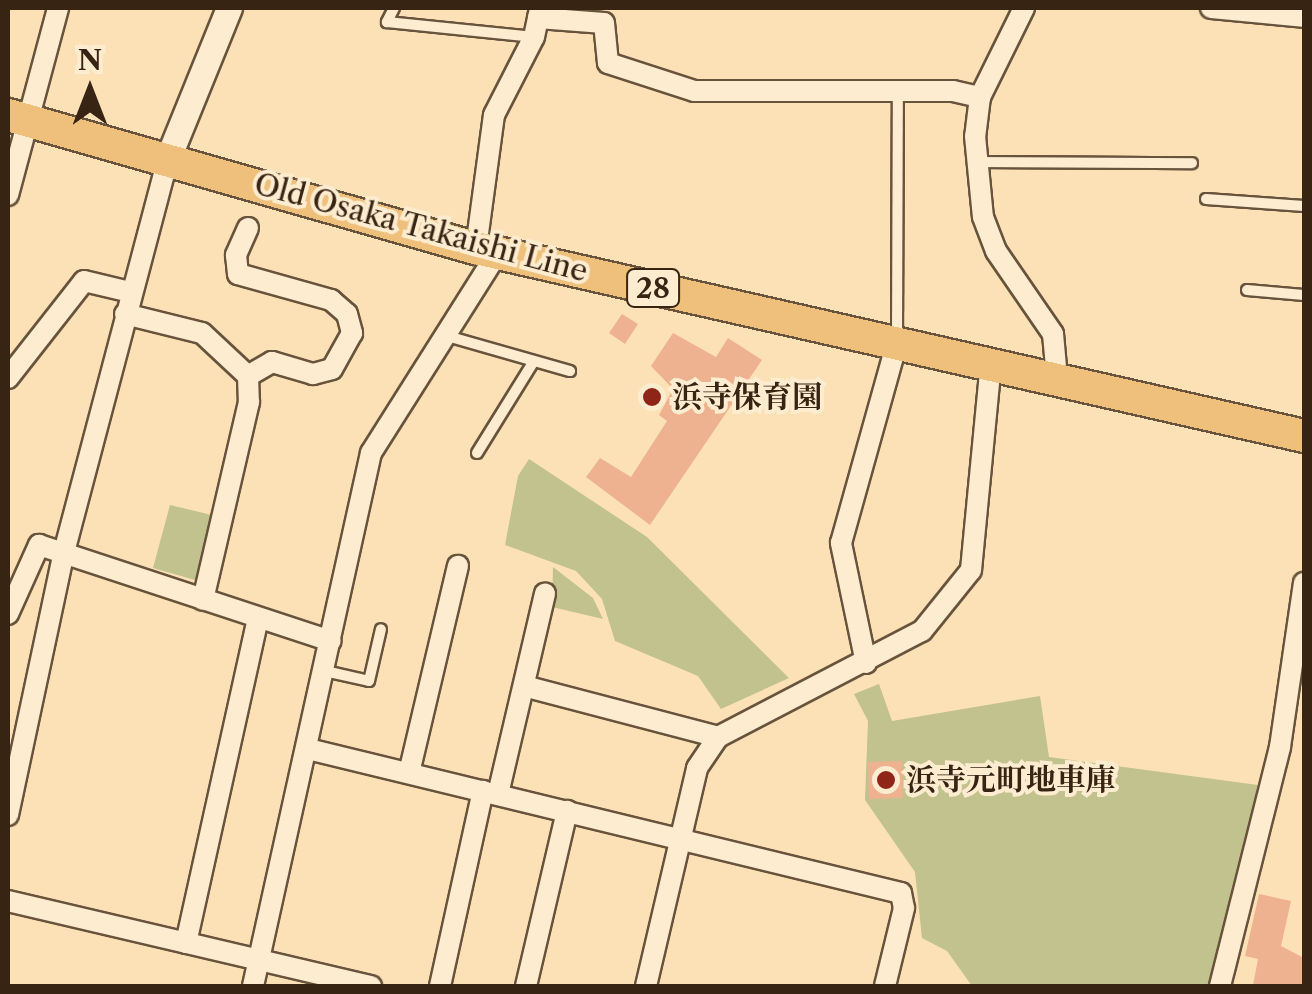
<!DOCTYPE html>
<meta charset="utf-8">
<style>
body{margin:0}
#map{position:relative;width:1312px;height:994px;overflow:hidden;background:#fce1b7;font-family:"Libre Caslon Text","Noto Serif JP",serif}
div>[style]{position:absolute}
[style*='--x']{left:calc(var(--x)*1px);top:calc(var(--y)*1px);width:calc(var(--w)*1px);rotate:calc(var(--a)*1deg)}
.green>*{inset:0;background:#c1c28d}
.building>*{inset:0;background:#eeb290}
.roads{filter:drop-shadow(2px 0 #68533c) drop-shadow(-2px 0 #68533c) drop-shadow(0 2px #68533c) drop-shadow(0 -2px #68533c)}
.service>*{height:10px;margin:-5px;padding:0 5px;transform-origin:5px;border-radius:5px;background:#fdecd0}
.minor>*{height:20px;margin:-10px;padding:0 10px;transform-origin:10px;border-radius:10px;background:#fdecd0}
.tertiary>*{height:25px;margin:-12.5px;padding:0 12.5px;transform-origin:12.5px;border-radius:12.5px;background:#fdecd0}
.primary>*{height:32px;margin:-16px;padding:0 16px;transform-origin:16px;border-radius:16px;background:#eec07c}
.dots>*{width:28px;height:28px;translate:-50% -50%;box-sizing:border-box;border:5px solid #fdecd0;border-radius:50%}
span{translate:-50% -50%;white-space:nowrap;text-align:center;line-height:1.15;-webkit-text-stroke:8px #fdecd0;paint-order:stroke}
.shield-label span{padding:2px 8px;background:#fdecd0;border:2px solid;border-radius:8px;-webkit-text-stroke-width:0}
.shield-label{font-size:28px;color:#372413;font-weight:700}
.street-label{font-size:30px;color:#372413}
.poi-label{font-size:30px;color:#372413;font-weight:700}
.left{translate:0 -50%;text-align:left}
.frame{position:absolute;inset:0;border:10px solid #372413;pointer-events:none}
.north{position:absolute;left:40px;top:40px;width:100px;height:100px;-webkit-text-stroke:8px #fdecd0;paint-order:stroke;rotate:0deg;font-size:28px;font-weight:700;line-height:40px;text-align:center;color:#372413}
.north::after{content:'';display:block;margin:auto;width:35px;height:45px;background:#372413;clip-path:polygon(50% 0,100% 100%,50% 72%,0 100%)}
</style>
<div id="map">
<div class="green">
<i style="clip-path:polygon(529px 459px,647px 537px,789px 678px,721px 709px,698px 676px,615px 641px,602px 599px,576px 571px,505px 545px,518px 476px)"></i>
<i style="clip-path:polygon(170px 505px,216px 516px,195px 580px,153px 568px)"></i>
<i style="clip-path:polygon(553px 567px,593px 598px,603px 619px,552px 607px)"></i>
<i style="clip-path:polygon(879px 684px,892px 721px,1040px 696px,1049px 757px,1258px 785px,1209px 986px,972px 986px,947px 951px,922px 938px,915px 872px,865px 800px,868px 721px,854px 694px)"></i>
</div>
<div class="building">
<i style="clip-path:polygon(622px 314px,638px 324px,625px 344px,609px 333px)"></i>
<i style="clip-path:polygon(673px 333px,716px 357px,728px 338px,762px 360px,650px 525px,586px 477px,600px 458px,631px 477px,667px 421px,659px 415px,673px 389px,651px 366px)"></i>
<i style="clip-path:polygon(902px 761px,903px 798px,869px 799px,868px 762px)"></i>
<i style="clip-path:polygon(1259px 894px,1291px 901px,1281px 946px,1304px 958px,1304px 986px,1253px 985px,1258px 959px,1245px 956px)"></i>
</div>
<div class="roads">
<div class="service">
<i style="--x:394;--y:8;--w:16;--a:117"></i>
<i style="--x:387;--y:22;--w:148;--a:5.8"></i>
<i style="--x:978;--y:162;--w:214;--a:0.3"></i>
<i style="--x:1206;--y:199;--w:98;--a:4.1"></i>
<i style="--x:1247;--y:290;--w:57;--a:5"></i>
<i style="--x:447;--y:336;--w:128;--a:15.9"></i>
<i style="--x:897;--y:341;--w:247;--a:-89.8"></i>
<i style="--x:477;--y:453;--w:108;--a:-58.2"></i>
<i style="--x:325;--y:671;--w:45;--a:12.8"></i>
<i style="--x:369;--y:681;--w:53;--a:-77"></i>
</div>
<div class="minor">
<i style="--x:1024;--y:8;--w:99;--a:116.3"></i>
<i style="--x:980;--y:97;--w:39;--a:97"></i>
<i style="--x:975;--y:136;--w:81;--a:84.4"></i>
<i style="--x:983;--y:217;--w:36;--a:69"></i>
<i style="--x:996;--y:251;--w:101;--a:55.5"></i>
<i style="--x:1053;--y:334;--w:44;--a:84.8"></i>
<i style="--x:1211;--y:8;--w:93;--a:5.5"></i>
<i style="--x:538;--y:18;--w:66;--a:4.3"></i>
<i style="--x:604;--y:23;--w:40;--a:84.3"></i>
<i style="--x:608;--y:63;--w:90;--a:18"></i>
<i style="--x:694;--y:91;--w:259;--a:0"></i>
<i style="--x:953;--y:91;--w:28;--a:13"></i>
<i style="--x:8;--y:195;--w:194;--a:-75"></i>
<i style="--x:248;--y:228;--w:30;--a:114"></i>
<i style="--x:236;--y:255;--w:19;--a:84"></i>
<i style="--x:238;--y:274;--w:97;--a:15.6"></i>
<i style="--x:331;--y:300;--w:21;--a:41"></i>
<i style="--x:347;--y:314;--w:20;--a:75"></i>
<i style="--x:352;--y:333;--w:41;--a:119.1"></i>
<i style="--x:332;--y:369;--w:20;--a:165"></i>
<i style="--x:313;--y:374;--w:43;--a:-163.7"></i>
<i style="--x:272;--y:362;--w:28;--a:150"></i>
<i style="--x:476;--y:248;--w:134;--a:-82.3"></i>
<i style="--x:494;--y:115;--w:88;--a:-62.9"></i>
<i style="--x:534;--y:37;--w:30;--a:-78"></i>
<i style="--x:125;--y:314;--w:79;--a:13.9"></i>
<i style="--x:202;--y:333;--w:63;--a:43.1"></i>
<i style="--x:248;--y:376;--w:26;--a:88"></i>
<i style="--x:249;--y:402;--w:203;--a:103.1"></i>
<i style="--x:8;--y:378;--w:123;--a:-51.9"></i>
<i style="--x:84;--y:281;--w:47;--a:13.4"></i>
<i style="--x:8;--y:614;--w:76;--a:-65.8"></i>
<i style="--x:39;--y:545;--w:307;--a:18.2"></i>
<i style="--x:866;--y:663;--w:123;--a:-101.8"></i>
<i style="--x:841;--y:543;--w:209;--a:-74.4"></i>
<i style="--x:524;--y:686;--w:201;--a:14.7"></i>
<i style="--x:308;--y:749;--w:610;--a:13.65"></i>
<i style="--x:901;--y:893;--w:15;--a:79"></i>
<i style="--x:904;--y:908;--w:80;--a:103.7"></i>
<i style="--x:409;--y:773;--w:213;--a:-76.7"></i>
<i style="--x:498;--y:794;--w:206;--a:-76.8"></i>
<i style="--x:8;--y:815;--w:265;--a:-78"></i>
<i style="--x:63;--y:556;--w:412;--a:-75.2"></i>
<i style="--x:8;--y:901;--w:373;--a:13.2"></i>
<i style="--x:186;--y:943;--w:333;--a:-77.5"></i>
<i style="--x:253;--y:986;--w:546;--a:-77.52"></i>
<i style="--x:371;--y:453;--w:238;--a:-57.7"></i>
<i style="--x:440;--y:986;--w:200;--a:-77.6"></i>
<i style="--x:526;--y:986;--w:180;--a:-76.8"></i>
<i style="--x:646;--y:986;--w:224;--a:-76.8"></i>
<i style="--x:697;--y:768;--w:37;--a:-56"></i>
<i style="--x:718;--y:737;--w:230;--a:-27.5"></i>
<i style="--x:922;--y:631;--w:78;--a:-51.2"></i>
<i style="--x:971;--y:570;--w:208;--a:-84.5"></i>
<i style="--x:1220;--y:986;--w:246;--a:-75.9"></i>
<i style="--x:1280;--y:747;--w:166;--a:-81.7"></i>
</div>
<div class="tertiary">
<i style="--x:168;--y:158;--w:162;--a:-67.9"></i>
</div>
<div class="primary">
<i style="--x:8;--y:115;--w:487;--a:15.9"></i>
<i style="--x:476;--y:248;--w:849;--a:12.79"></i>
</div>
</div>
<div class="dots">
<i style="left:652px;top:397px;background:#8f2418"></i>
<i style="left:886px;top:780px;background:#8f2418"></i>
</div>
<div class="shield-label">
<span style="left:653px;top:288px">28</span>
</div>
<div class="street-label">
<span style="left:421px;top:228px;rotate:15deg">Old Osaka Takaishi Line</span>
</div>
<div class="poi-label">
<span class="left" style="left:672px;top:397px">浜寺保育園</span>
<span class="left" style="left:906px;top:780px">浜寺元町地車庫</span>
</div>
<div class="frame"></div>
<div class="north">N</div>
</div>
